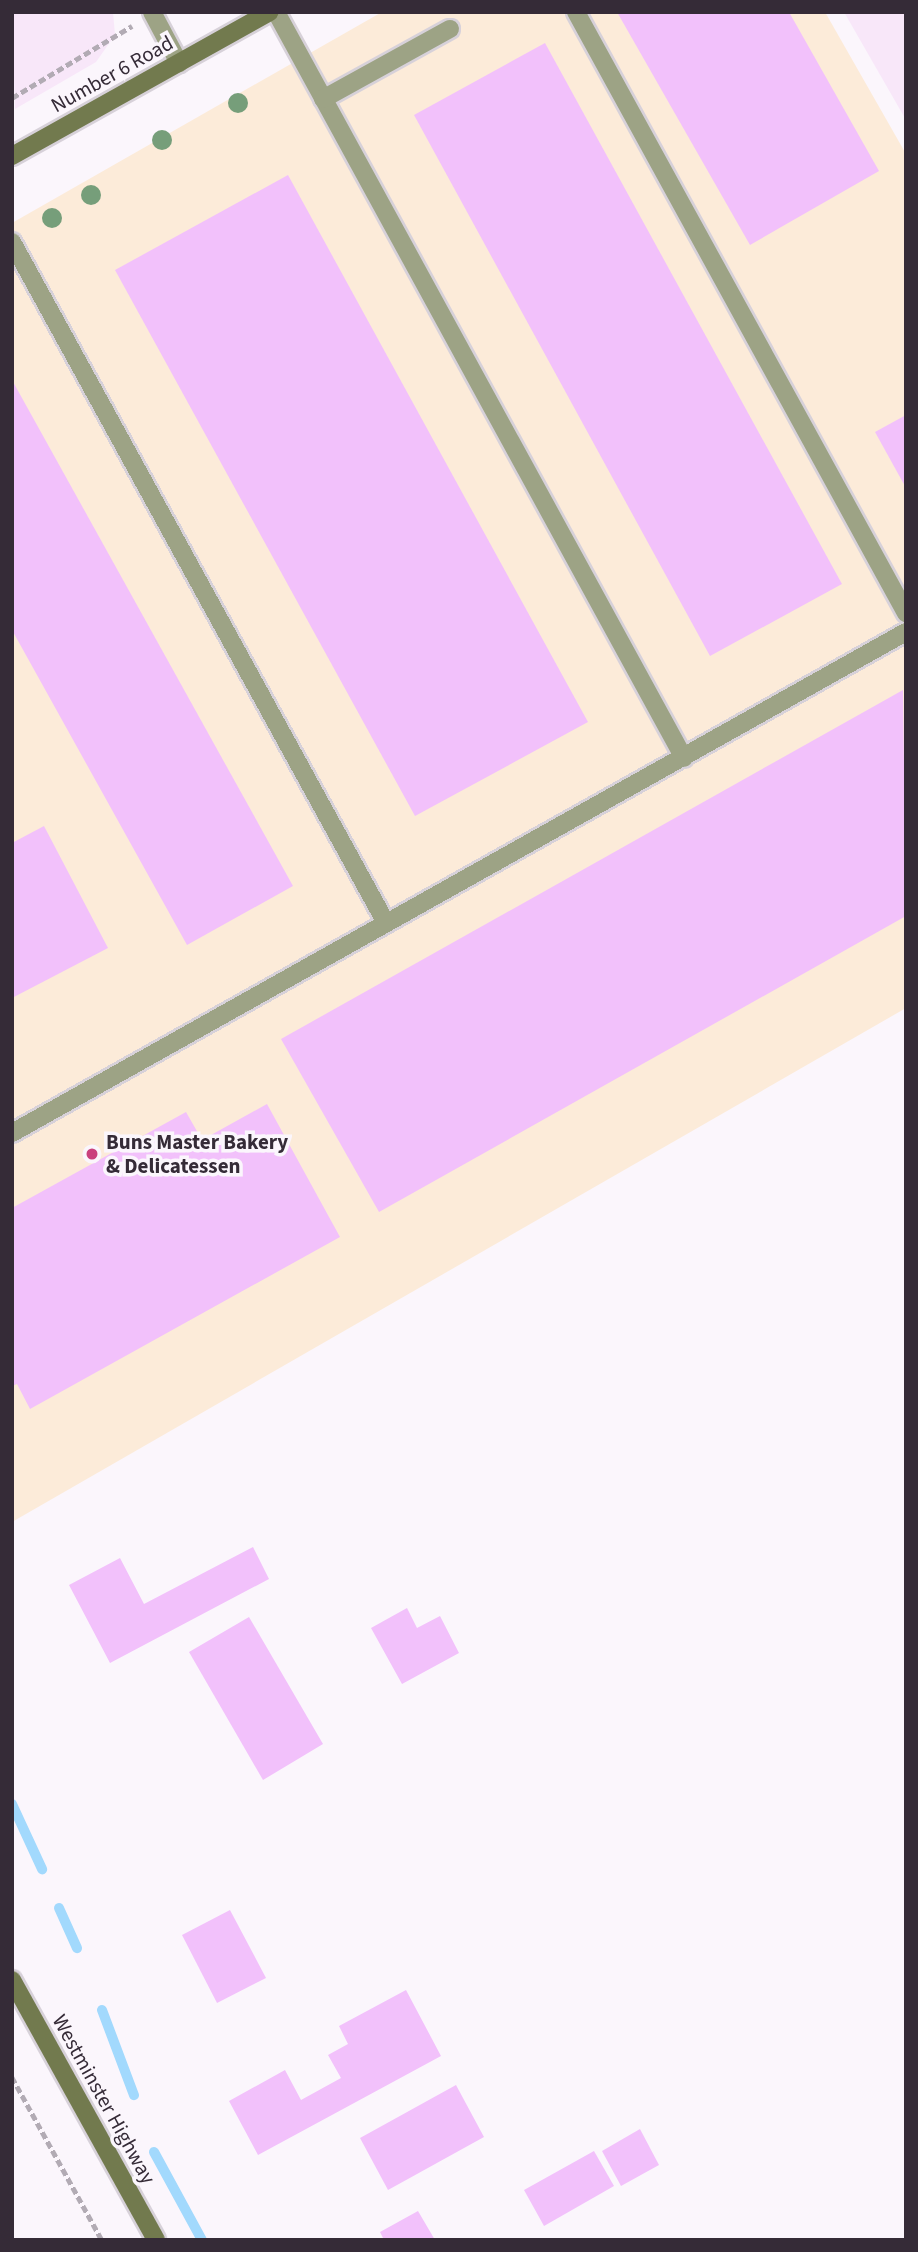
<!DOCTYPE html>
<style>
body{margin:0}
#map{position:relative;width:918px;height:2252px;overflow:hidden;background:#fbf6fc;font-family:"Source Sans 3",sans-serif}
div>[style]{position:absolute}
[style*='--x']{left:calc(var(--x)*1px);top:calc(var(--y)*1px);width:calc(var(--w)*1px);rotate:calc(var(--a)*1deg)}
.commercial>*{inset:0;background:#f8e7f9}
.industrial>*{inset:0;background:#fcebd9}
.stream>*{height:10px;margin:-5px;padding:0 5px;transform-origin:5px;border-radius:5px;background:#a2d9fd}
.building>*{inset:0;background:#f2c1fb}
.path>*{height:4.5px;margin-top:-2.25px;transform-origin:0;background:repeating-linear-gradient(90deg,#b2abb4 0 7px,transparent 0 10.5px)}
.roads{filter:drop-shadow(2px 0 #d7d1d9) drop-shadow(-2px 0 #d7d1d9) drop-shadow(0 2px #d7d1d9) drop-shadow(0 -2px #d7d1d9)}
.lane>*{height:18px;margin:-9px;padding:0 9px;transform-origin:9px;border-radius:9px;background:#9da385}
.street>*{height:18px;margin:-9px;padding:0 9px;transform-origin:9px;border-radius:9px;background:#9da385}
.secondary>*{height:18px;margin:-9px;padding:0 9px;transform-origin:9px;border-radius:9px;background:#727a4e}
.trees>*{width:20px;height:20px;margin:-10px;border-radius:50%;background:#769e7a}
.dots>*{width:19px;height:19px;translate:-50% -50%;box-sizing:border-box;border:4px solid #fbf6fc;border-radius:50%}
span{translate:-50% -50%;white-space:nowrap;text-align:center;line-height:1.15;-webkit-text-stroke:7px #fbf6fc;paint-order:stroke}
.street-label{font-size:21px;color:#352b37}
.poi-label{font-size:21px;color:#352b37;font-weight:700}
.left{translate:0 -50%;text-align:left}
.frame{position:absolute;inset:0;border:14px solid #352b37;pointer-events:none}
</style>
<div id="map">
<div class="commercial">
<i style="clip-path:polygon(12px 12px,113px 12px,115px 35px,96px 62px,15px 109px)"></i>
<i style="clip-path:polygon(844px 12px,906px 12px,906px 120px)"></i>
</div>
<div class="industrial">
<i style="clip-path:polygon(382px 12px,825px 12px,906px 154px,906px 1008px,12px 1522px,12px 223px)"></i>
</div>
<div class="stream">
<i style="--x:12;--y:1804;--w:72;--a:65.2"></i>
<i style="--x:59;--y:1908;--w:44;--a:65.8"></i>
<i style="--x:102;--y:2010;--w:91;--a:69.4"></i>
<i style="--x:154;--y:2152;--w:100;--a:61.4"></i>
</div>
<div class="building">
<i style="clip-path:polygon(617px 12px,789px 12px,879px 171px,750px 245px)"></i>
<i style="clip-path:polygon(545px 43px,842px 584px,710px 656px,414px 115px)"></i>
<i style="clip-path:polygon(288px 175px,588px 722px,415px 816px,115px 270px)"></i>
<i style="clip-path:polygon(12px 380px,293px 886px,187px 945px,12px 630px)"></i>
<i style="clip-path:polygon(906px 415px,906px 488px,875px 432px)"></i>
<i style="clip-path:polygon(903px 690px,906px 916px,379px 1212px,281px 1039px)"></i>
<i style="clip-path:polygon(44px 826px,108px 948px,12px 998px,12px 843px)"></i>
<i style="clip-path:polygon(267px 1104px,340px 1237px,30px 1409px,17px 1384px,12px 1386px,12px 1208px,186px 1112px,202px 1140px)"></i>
<i style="clip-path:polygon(253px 1547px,269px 1579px,110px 1663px,69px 1585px,120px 1558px,144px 1604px)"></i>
<i style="clip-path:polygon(407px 1608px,417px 1628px,440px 1616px,459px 1653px,402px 1684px,371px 1628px)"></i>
<i style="clip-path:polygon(249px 1617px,323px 1744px,263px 1780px,189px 1652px)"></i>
<i style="clip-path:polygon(230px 1910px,266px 1978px,217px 2003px,182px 1935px)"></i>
<i style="clip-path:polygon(406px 1990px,441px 2056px,258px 2155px,229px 2101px,285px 2070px,301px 2100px,341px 2078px,328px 2055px,348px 2044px,339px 2026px)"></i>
<i style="clip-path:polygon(456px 2085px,484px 2137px,388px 2190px,360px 2138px)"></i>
<i style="clip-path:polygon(640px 2129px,659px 2165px,621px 2186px,602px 2151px)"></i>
<i style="clip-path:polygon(594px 2151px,614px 2186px,544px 2226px,524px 2190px)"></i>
<i style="clip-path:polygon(418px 2211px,435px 2240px,384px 2240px,380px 2232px)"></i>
</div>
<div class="path">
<i style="--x:12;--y:98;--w:140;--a:-31"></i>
<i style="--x:12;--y:2077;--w:186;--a:61.1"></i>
</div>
<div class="roads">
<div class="lane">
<i style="--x:276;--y:12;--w:850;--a:61.33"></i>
<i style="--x:576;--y:12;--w:686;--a:61.23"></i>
<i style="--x:323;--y:99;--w:145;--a:-28.9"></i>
<i style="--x:12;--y:242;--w:777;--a:61.22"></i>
<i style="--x:12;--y:1133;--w:1025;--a:-29.27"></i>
</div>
<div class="street">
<i style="--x:152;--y:12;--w:58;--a:62.1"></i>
</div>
<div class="secondary">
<i style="--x:12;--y:156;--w:295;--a:-29.2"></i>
<i style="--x:12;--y:1980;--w:297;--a:61"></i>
</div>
</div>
<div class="trees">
<i style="left:238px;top:103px"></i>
<i style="left:162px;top:140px"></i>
<i style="left:91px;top:195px"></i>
<i style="left:52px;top:218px"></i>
</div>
<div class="dots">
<i style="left:92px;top:1154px;background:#ca417d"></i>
</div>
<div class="street-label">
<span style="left:112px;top:74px;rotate:-29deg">Number 6 Road</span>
<span style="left:104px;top:2099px;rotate:61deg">Westminster Highway</span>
</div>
<div class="poi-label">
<span class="left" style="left:106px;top:1154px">Buns Master Bakery<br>&amp; Delicatessen</span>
</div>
<div class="frame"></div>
</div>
